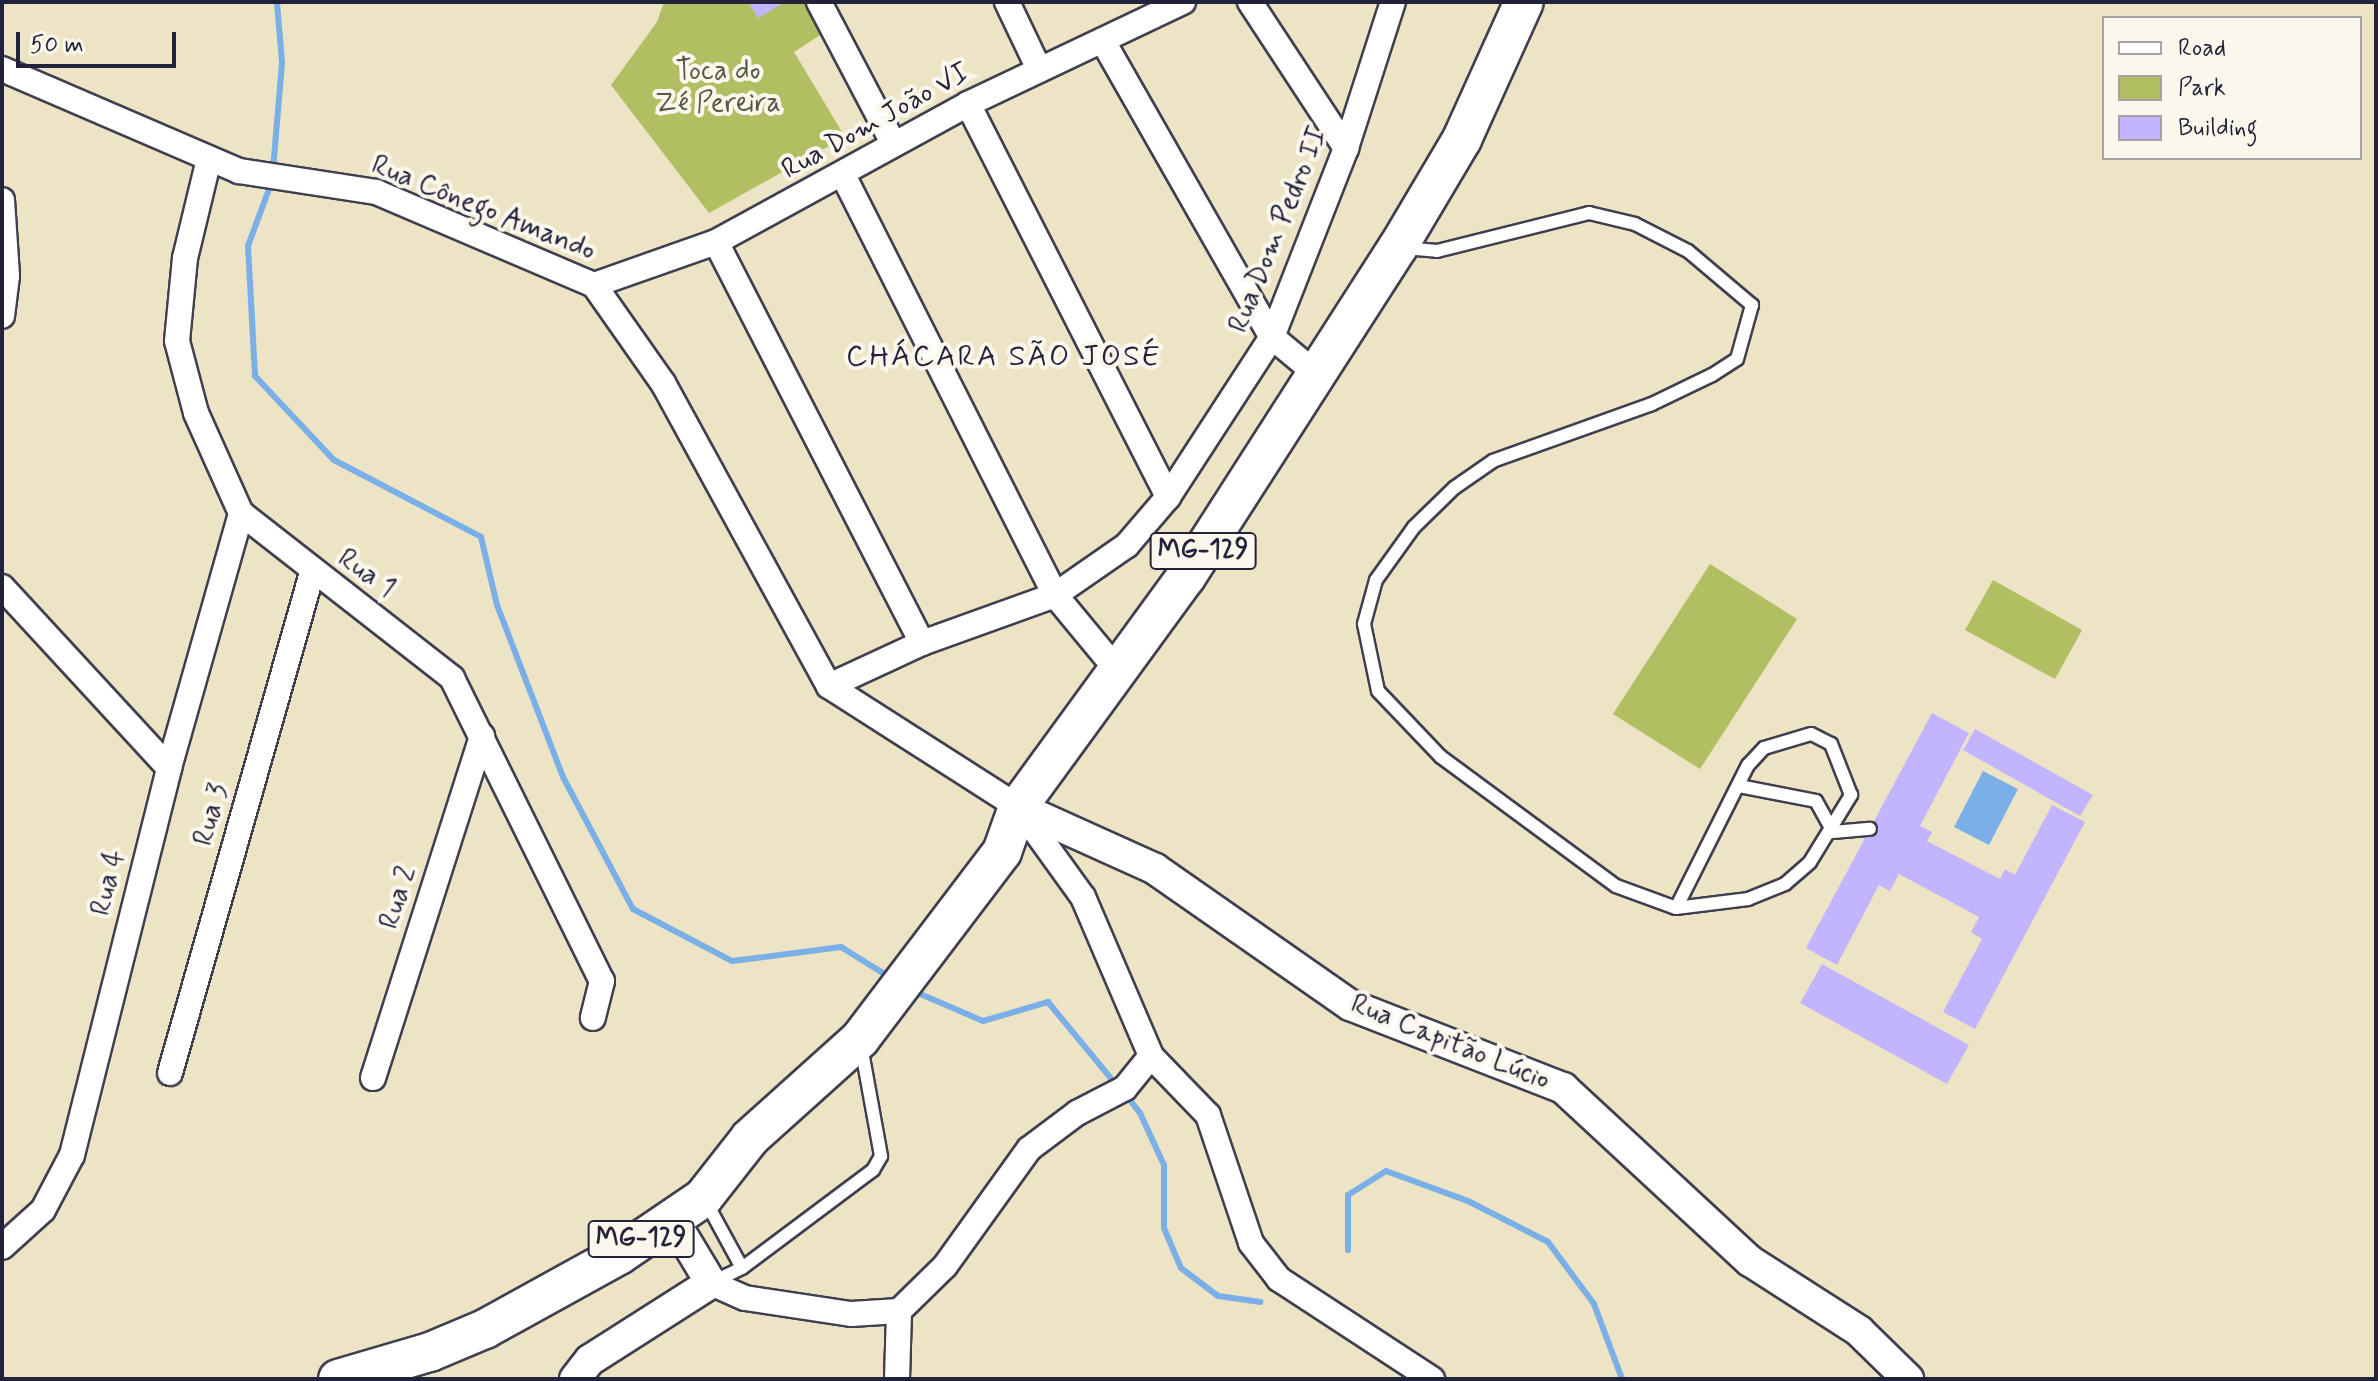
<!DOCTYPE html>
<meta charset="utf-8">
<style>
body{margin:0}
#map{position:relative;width:2378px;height:1381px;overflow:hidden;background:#ede4c5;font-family:Mynerve,sans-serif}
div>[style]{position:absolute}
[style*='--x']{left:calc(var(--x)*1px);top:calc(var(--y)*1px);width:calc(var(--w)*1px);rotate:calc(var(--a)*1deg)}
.green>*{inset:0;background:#b1be61}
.water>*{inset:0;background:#7aafe7}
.stream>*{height:6px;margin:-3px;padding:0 3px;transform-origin:3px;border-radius:3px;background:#7aafe7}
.building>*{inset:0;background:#c3b4ff}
.roads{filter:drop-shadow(2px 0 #403f50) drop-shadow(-2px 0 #403f50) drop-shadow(0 2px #403f50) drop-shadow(0 -2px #403f50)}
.service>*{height:12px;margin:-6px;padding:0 6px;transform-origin:6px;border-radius:6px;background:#fff}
.minor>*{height:24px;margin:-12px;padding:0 12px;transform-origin:12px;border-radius:12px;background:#fff}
.tertiary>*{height:30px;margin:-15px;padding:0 15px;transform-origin:15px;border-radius:15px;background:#fff}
.primary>*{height:38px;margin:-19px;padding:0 19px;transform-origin:19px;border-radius:19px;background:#fff}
span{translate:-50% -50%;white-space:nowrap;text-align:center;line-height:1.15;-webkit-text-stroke:8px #fbf7ec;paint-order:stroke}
.shield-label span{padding:2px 6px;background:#fbf7ec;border:2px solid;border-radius:6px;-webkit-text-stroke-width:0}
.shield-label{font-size:26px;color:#22223b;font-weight:700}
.park-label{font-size:28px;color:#545948}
.street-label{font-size:28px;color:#22223b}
.neighbourhood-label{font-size:30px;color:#22223b;letter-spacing:2px}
.frame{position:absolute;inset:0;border:4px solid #22223b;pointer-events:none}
.legend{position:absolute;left:2102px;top:16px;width:260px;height:144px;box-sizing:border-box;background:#fbf7ec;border:2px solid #a4a2a5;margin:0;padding:10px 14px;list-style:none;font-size:24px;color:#22223b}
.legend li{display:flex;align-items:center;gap:16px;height:40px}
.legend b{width:40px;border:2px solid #a4a2a5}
.scale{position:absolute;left:16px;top:32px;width:160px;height:36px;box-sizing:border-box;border:4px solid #22223b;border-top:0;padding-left:10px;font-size:24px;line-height:28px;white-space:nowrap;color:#22223b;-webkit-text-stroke:6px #fbf7ec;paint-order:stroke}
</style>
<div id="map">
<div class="green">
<i style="clip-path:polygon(664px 2px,826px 2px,837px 24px,794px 52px,845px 137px,709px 213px,611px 85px,657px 22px)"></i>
<i style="clip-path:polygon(1710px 564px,1797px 619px,1700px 769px,1613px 714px)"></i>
<i style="clip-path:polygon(1993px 580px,2082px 630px,2055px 679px,1965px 630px)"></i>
</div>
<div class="water">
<i style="clip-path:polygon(1983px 771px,2018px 789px,1989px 845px,1954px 827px)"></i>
</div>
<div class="stream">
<i style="--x:273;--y:170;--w:108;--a:-85.2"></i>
<i style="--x:282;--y:62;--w:60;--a:-94.8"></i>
<i style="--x:272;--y:181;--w:69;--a:110.3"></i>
<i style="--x:248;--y:246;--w:130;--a:86.9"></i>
<i style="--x:255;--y:376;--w:115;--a:46.8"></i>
<i style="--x:334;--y:460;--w:166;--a:27.6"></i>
<i style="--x:481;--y:537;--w:70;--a:76.8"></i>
<i style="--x:497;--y:605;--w:184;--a:69"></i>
<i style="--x:563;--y:777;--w:149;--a:62.1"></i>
<i style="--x:633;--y:909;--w:112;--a:27.7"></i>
<i style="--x:732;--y:961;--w:110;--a:-7.3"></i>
<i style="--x:841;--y:947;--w:59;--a:31.8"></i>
<i style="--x:911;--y:990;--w:78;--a:23.3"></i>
<i style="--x:983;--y:1021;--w:68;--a:-16.3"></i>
<i style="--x:1048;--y:1002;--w:110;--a:50.5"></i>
<i style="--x:1126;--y:1095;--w:23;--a:52"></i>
<i style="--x:1140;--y:1113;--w:57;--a:65.2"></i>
<i style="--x:1164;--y:1165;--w:63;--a:90"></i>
<i style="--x:1164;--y:1228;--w:43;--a:67"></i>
<i style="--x:1181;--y:1268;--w:46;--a:37.1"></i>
<i style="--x:1218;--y:1296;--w:43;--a:7.9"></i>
<i style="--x:1348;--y:1250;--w:55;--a:-90"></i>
<i style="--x:1348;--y:1195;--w:45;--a:-32.3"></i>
<i style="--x:1386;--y:1171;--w:87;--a:20.1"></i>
<i style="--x:1468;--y:1201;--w:90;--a:27.1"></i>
<i style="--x:1548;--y:1242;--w:77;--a:53.4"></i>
<i style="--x:1594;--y:1304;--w:80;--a:69.5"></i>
</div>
<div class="building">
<i style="clip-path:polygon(748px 2px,785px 2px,758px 18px)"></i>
<i style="clip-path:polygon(1932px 713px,1969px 733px,1920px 826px,1932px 832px,1927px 841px,2000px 879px,2005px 869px,2015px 875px,2052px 805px,2085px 822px,1975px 1029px,1943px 1012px,1982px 939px,1971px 932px,1979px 917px,1899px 874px,1890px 891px,1879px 885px,1837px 965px,1806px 948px)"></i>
<i style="clip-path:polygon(1975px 729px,2093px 795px,2080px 816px,1963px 750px)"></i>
<i style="clip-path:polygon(1822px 964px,1969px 1045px,1947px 1084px,1800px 1003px)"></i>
</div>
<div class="roads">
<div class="service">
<i style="--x:1404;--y:248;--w:33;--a:5"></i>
<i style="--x:1437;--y:251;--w:157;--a:-14"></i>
<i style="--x:1589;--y:213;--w:47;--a:13.4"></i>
<i style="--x:1635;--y:224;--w:59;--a:27"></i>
<i style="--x:1688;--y:251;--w:84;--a:40.2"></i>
<i style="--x:1752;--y:305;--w:56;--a:105.5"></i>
<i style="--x:1737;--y:359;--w:30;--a:147"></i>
<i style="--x:1712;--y:375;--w:67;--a:154.2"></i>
<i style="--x:1652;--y:404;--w:169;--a:160.3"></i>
<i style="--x:1493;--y:461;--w:47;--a:145.3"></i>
<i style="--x:1454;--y:488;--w:56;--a:135.7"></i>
<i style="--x:1414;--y:527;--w:65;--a:125.6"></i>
<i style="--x:1376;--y:580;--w:46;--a:105.3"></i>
<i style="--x:1364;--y:624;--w:68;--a:78.2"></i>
<i style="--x:1378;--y:691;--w:91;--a:46.3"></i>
<i style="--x:1441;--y:757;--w:217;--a:36.4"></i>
<i style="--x:1616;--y:886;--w:64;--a:20.1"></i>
<i style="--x:1676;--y:908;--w:73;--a:-7.1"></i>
<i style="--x:1748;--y:899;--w:40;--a:-22"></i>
<i style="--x:1785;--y:884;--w:33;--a:-41"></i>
<i style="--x:1810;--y:862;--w:79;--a:-58.5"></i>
<i style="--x:1851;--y:795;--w:55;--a:-111.4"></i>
<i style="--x:1831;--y:744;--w:22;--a:-153"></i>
<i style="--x:1811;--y:734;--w:49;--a:163.4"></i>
<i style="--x:1764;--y:748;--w:23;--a:133"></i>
<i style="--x:1748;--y:765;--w:160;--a:116.7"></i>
<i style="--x:1739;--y:786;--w:78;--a:11"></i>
<i style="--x:1816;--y:801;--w:35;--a:61"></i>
<i style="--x:1833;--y:832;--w:37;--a:-5"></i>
<i style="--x:705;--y:1200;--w:77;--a:61.4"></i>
<i style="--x:711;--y:1283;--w:34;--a:-26"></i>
<i style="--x:742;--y:1268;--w:164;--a:-36.8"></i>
<i style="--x:873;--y:1170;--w:16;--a:-60"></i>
<i style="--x:881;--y:1156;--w:112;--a:-100.3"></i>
</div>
<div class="minor">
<i style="--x:819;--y:2;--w:159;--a:62.3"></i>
<i style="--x:1007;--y:2;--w:74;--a:64.5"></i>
<i style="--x:1250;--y:2;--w:175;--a:56.7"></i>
<i style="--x:1104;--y:43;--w:339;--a:60.3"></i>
<i style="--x:1272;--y:337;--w:55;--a:39.8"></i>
<i style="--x:2;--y:69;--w:258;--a:23.3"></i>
<i style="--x:239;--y:171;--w:139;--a:8.7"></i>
<i style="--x:376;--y:192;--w:237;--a:23.1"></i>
<i style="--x:594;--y:285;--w:120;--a:54.9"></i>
<i style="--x:663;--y:383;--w:345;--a:61.3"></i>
<i style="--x:829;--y:686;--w:224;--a:32.6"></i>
<i style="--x:1018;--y:807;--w:111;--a:54.2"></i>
<i style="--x:1083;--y:897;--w:173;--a:66.8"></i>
<i style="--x:1151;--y:1056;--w:82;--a:46"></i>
<i style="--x:1208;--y:1115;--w:135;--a:71.4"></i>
<i style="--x:1251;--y:1243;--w:46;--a:52.1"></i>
<i style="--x:1279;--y:1279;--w:183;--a:33.2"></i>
<i style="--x:968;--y:104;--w:441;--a:63"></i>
<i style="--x:209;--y:159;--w:102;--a:103.6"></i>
<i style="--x:185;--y:258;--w:83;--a:95.5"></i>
<i style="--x:177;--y:341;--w:74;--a:75.2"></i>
<i style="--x:196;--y:413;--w:110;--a:65.8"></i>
<i style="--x:241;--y:513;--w:268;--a:38"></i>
<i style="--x:452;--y:678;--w:338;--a:63.7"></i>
<i style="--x:602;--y:981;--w:38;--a:104"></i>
<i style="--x:843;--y:175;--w:470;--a:63.2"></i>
<i style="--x:1055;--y:595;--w:97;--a:50.4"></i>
<i style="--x:2;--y:200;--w:76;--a:86.2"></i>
<i style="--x:7;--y:276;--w:40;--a:97.1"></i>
<i style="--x:716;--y:242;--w:451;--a:62.8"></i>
<i style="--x:594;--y:285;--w:129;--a:-19.4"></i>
<i style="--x:716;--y:242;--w:287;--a:-28.7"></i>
<i style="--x:968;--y:104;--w:238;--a:-25.4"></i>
<i style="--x:2;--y:587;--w:246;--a:47.3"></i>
<i style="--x:829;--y:686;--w:102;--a:-24.8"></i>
<i style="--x:922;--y:643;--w:141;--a:-19.8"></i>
<i style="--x:1055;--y:595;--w:88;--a:-34.8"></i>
<i style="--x:1127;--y:545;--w:63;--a:-49.5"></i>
<i style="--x:1168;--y:497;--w:191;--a:-57"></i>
<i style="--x:1272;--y:337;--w:203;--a:-68.6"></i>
<i style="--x:1346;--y:148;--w:153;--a:-72.2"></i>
<i style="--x:170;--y:1073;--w:520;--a:-74.15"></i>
<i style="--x:373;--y:1078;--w:359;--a:-72.3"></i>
<i style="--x:2;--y:1247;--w:55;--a:-42.1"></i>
<i style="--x:43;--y:1210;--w:62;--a:-62.2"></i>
<i style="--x:72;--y:1155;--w:399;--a:-75.9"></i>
<i style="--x:169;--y:768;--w:265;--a:-74.2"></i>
<i style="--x:711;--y:1283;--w:37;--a:24"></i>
<i style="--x:745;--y:1298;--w:107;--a:8.6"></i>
<i style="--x:851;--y:1314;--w:48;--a:-3.6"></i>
<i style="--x:899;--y:1311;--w:64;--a:-44.4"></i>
<i style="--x:945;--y:1266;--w:144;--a:-54.3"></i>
<i style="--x:1029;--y:1149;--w:60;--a:-36.9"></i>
<i style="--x:1077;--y:1113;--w:54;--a:-27.5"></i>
<i style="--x:1125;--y:1088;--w:41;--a:-50.9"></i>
<i style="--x:897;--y:1379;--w:68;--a:-88.3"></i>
</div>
<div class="tertiary">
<i style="--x:1018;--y:807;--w:150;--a:24.3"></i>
<i style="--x:1155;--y:869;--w:238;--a:34.9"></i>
<i style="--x:1350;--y:1005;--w:229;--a:21.3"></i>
<i style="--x:1563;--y:1088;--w:255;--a:42.8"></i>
<i style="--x:1750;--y:1261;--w:130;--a:32.7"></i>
<i style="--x:1859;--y:1331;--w:69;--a:44.4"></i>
<i style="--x:575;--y:1379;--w:24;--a:-52"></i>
<i style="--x:590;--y:1360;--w:143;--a:-32.5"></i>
<i style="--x:711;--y:1283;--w:76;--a:-121"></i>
</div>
<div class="primary">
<i style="--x:338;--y:1379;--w:96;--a:-16.4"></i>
<i style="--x:430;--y:1352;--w:60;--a:-22.7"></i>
<i style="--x:485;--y:1329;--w:153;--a:-28.9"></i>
<i style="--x:619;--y:1255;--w:102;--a:-34.2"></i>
<i style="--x:703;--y:1198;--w:76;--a:-51.9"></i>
<i style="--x:750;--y:1138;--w:148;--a:-42"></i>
<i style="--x:860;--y:1039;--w:235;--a:-52.8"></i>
<i style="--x:1002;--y:852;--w:48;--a:-70.4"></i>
<i style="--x:1018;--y:807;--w:285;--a:-53.9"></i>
<i style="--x:1186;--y:577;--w:392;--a:-57.3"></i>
<i style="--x:1398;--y:247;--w:126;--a:-59.3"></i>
<i style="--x:1462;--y:139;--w:150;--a:-65.7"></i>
</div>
</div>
<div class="shield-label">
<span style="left:1203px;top:551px">MG-129</span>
<span style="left:641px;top:1239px">MG-129</span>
</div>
<div class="park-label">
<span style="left:718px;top:88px">Toca do<br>Zé Pereira</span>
</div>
<div class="street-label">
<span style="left:876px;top:122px;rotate:-29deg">Rua Dom João VI</span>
<span style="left:483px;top:209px;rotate:22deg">Rua Cônego Amando</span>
<span style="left:1279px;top:230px;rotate:-68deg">Rua Dom Pedro II</span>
<span style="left:366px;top:574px;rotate:35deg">Rua 1</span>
<span style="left:212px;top:815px;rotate:-74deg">Rua 3</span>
<span style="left:109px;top:883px;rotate:-76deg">Rua 4</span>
<span style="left:399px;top:898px;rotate:-72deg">Rua 2</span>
<span style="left:1450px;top:1043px;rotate:22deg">Rua Capitão Lúcio</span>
</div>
<div class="neighbourhood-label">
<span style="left:1004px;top:357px">CHÁCARA SÃO JOSÉ</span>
</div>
<div class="frame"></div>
<ul class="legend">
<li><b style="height:10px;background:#fff"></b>Road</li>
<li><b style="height:22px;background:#b1be61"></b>Park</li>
<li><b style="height:22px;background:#c3b4ff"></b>Building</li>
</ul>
<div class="scale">50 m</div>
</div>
